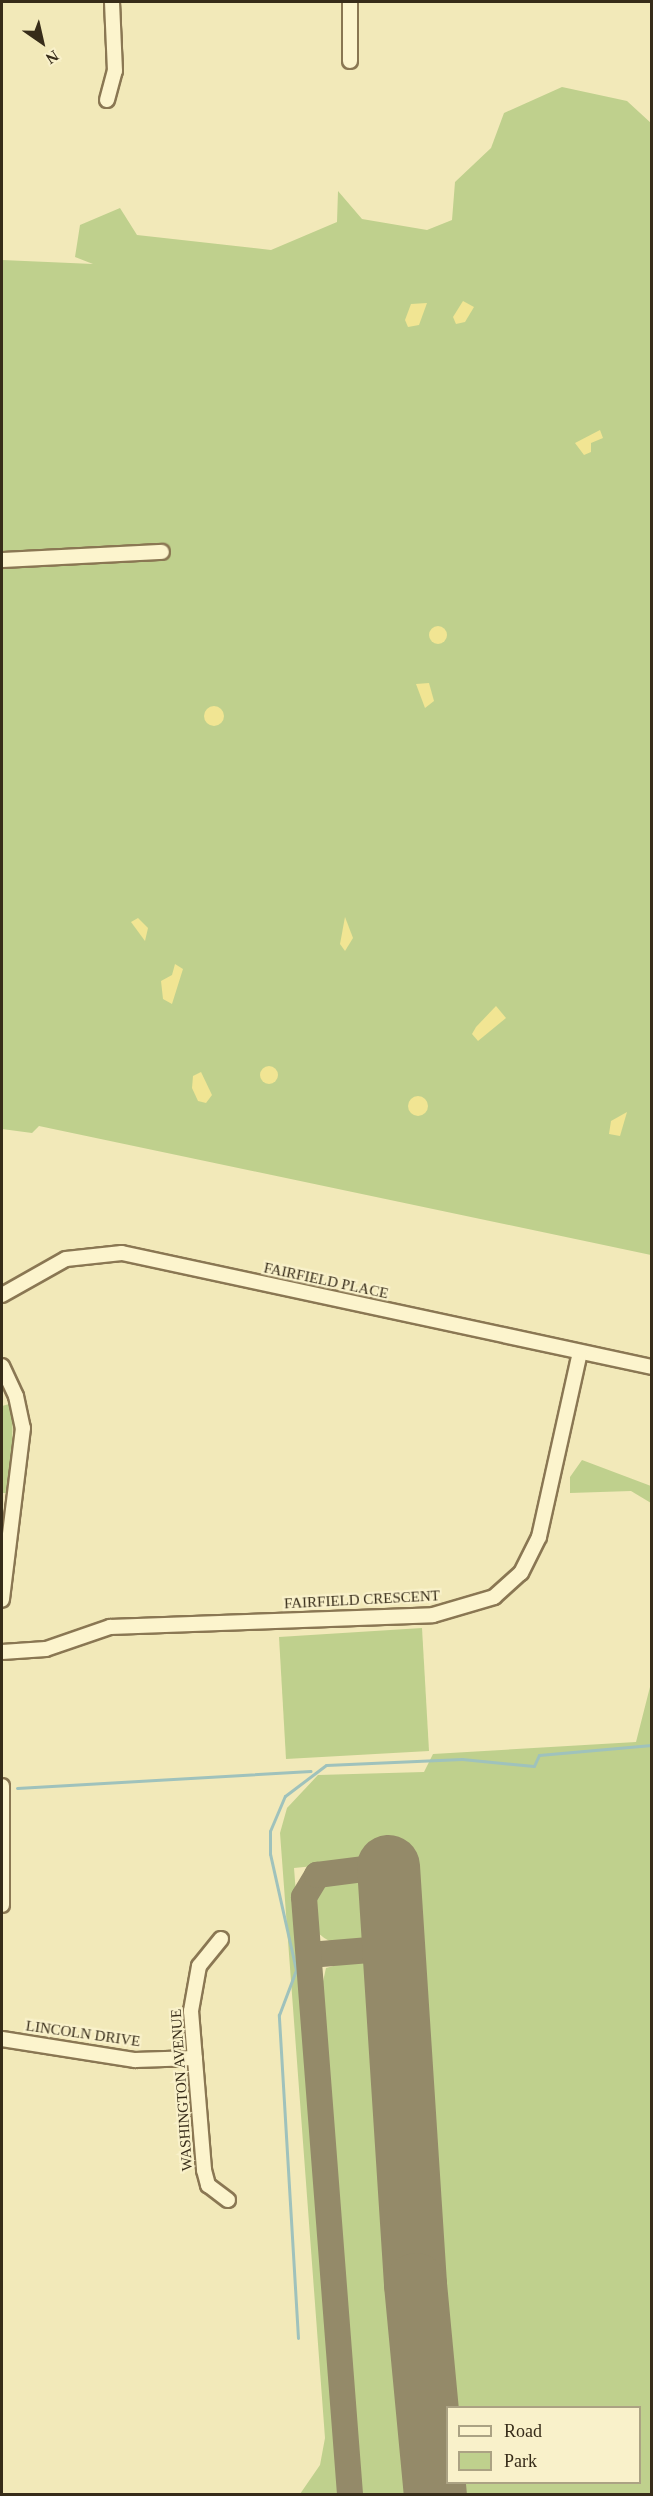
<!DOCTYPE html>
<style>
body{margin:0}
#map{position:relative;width:653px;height:2496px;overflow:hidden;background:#f2e9b9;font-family:"Times New Roman",serif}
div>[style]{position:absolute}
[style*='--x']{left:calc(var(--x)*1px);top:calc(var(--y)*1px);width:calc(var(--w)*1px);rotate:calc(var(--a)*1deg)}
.green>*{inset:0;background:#bfd08d}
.round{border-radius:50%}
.sand>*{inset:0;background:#f1e593}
.stream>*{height:3px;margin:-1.5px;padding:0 1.5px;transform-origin:1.5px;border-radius:1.5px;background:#9fc2bc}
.taxiway>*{height:26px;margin:-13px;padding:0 13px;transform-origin:13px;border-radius:13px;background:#948a69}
.runway>*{height:63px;margin:-31.5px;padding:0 31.5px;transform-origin:31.5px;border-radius:31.5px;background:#948a69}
.roads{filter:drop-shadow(2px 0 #8a7753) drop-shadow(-2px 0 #8a7753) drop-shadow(0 2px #8a7753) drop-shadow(0 -2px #8a7753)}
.minor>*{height:14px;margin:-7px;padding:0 7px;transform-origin:7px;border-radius:7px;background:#fcf4cd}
span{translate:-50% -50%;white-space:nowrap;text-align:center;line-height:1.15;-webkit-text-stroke:4.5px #f9f1ca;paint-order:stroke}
.street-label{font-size:15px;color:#372c19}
.frame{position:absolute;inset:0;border:3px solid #372c19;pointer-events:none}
.legend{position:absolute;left:446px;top:2406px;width:195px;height:78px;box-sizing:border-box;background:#f9f1ca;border:2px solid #aba283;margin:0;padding:8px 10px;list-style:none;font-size:18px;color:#372c19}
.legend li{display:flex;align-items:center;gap:12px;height:30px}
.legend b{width:30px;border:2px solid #aba283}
.north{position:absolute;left:12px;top:12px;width:60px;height:60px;-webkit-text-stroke:4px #f9f1ca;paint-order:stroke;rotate:146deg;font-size:16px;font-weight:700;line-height:24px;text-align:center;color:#372c19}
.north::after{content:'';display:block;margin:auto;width:21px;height:27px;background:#372c19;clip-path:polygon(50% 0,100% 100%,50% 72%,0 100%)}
</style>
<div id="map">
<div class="green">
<i style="clip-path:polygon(562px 87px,627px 101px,652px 124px,651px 1255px,39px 1126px,32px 1133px,2px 1129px,2px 260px,93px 264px,75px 257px,80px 225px,120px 208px,137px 235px,271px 250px,337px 222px,338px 191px,362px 219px,427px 230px,452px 220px,455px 182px,491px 148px,504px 113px)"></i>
<i style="clip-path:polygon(13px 1403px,11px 1493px,2px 1493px,2px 1406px)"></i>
<i style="clip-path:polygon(582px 1460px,651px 1486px,651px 1503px,631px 1491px,570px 1493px,570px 1477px)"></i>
<i style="clip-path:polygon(422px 1628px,429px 1751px,286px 1759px,279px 1637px)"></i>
<i style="clip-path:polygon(651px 1683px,651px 2494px,454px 2494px,453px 2483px,640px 2482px,640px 2408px,448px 2407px,405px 1857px,294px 1868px,342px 2494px,300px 2494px,320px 2465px,325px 2438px,280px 1833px,287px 1808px,318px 1775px,424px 1772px,433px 1754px,636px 1742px)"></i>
<i class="round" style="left:310px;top:1878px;width:66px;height:66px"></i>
<i style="clip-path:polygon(356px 1960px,371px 1966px,380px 1984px,417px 2494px,359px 2494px,320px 1995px,326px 1968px)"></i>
</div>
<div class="sand">
<i style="clip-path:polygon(463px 301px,474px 307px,465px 322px,456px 324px,453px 317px)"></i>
<i style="clip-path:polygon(427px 303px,419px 325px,408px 327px,405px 320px,411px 304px)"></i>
<i style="clip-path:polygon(600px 430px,603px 438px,591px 443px,591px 452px,584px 455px,575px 443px)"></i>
<i class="round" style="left:429px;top:626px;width:18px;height:18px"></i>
<i style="clip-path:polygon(429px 683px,434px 701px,425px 708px,416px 684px)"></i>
<i class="round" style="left:204px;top:706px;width:20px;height:20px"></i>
<i style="clip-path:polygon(345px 917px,353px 938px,345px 951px,340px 944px)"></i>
<i style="clip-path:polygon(138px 918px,148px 928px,145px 941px,131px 922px)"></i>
<i style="clip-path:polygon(175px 964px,183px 969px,172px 1004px,163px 999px,161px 981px,172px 975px)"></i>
<i style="clip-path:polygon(496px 1006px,506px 1018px,478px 1041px,472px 1034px,476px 1027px)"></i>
<i class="round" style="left:260px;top:1066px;width:18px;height:18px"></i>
<i style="clip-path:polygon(201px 1072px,212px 1095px,206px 1103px,198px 1101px,192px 1088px,193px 1076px)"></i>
<i class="round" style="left:408px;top:1096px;width:20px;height:20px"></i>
<i style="clip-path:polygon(627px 1112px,620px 1136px,609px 1134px,611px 1121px)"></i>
</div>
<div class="stream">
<i style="--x:17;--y:1788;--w:294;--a:-3.3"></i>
<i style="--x:298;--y:2338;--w:324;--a:-93.4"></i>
<i style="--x:279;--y:2015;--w:48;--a:-69.3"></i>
<i style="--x:296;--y:1970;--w:119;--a:-102.6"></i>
<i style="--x:270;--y:1854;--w:23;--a:-90"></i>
<i style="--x:270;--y:1831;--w:38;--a:-67"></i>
<i style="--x:285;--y:1796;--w:51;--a:-37.1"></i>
<i style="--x:326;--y:1765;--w:136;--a:-2.5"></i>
<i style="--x:462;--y:1759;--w:72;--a:5.6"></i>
<i style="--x:534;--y:1766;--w:12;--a:-66"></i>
<i style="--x:539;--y:1755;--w:113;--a:-5.1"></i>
</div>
<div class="taxiway">
<i style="--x:309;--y:1955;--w:85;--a:-4.7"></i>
<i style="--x:350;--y:2494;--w:599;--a:-94.41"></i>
<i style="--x:304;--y:1897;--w:26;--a:-59"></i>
<i style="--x:317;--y:1875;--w:72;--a:-7.2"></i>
</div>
<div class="runway">
<i style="--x:388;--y:1866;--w:419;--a:86.3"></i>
<i style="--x:415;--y:2284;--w:211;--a:84.6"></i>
</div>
<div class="roads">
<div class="minor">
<i style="--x:350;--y:2;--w:59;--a:90"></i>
<i style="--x:107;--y:100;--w:30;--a:-75"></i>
<i style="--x:115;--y:71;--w:69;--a:-92.5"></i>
<i style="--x:2;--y:560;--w:160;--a:-2.9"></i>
<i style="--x:2;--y:1295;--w:73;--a:-29.4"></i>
<i style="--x:66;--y:1259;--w:56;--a:-6.1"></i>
<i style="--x:122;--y:1253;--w:542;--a:12.14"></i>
<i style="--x:2;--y:1366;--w:33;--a:65"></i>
<i style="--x:16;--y:1396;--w:33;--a:78"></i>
<i style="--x:23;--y:1428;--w:173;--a:97"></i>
<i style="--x:2;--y:1652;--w:44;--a:-3.9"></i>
<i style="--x:46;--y:1649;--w:68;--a:-19"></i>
<i style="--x:110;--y:1627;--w:323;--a:-2.1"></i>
<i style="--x:433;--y:1615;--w:64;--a:-16.4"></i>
<i style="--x:494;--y:1597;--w:36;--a:-42"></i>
<i style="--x:521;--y:1573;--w:40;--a:-63.4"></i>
<i style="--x:539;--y:1537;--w:189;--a:-77.5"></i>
<i style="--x:2;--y:1786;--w:119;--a:90"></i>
<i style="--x:221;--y:1939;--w:35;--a:129"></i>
<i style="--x:199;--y:1966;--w:46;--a:100.1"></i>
<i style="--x:191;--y:2011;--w:160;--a:85.3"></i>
<i style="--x:204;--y:2170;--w:16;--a:75"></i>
<i style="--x:208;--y:2185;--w:25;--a:37"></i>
<i style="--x:2;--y:2039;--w:135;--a:9"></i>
<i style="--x:135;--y:2060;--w:60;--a:-1.9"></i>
</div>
</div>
<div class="street-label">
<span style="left:326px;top:1281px;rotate:12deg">FAIRFIELD PLACE</span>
<span style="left:362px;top:1600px;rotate:-3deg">FAIRFIELD CRESCENT</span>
<span style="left:83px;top:2034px;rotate:8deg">LINCOLN DRIVE</span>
<span style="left:182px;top:2090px;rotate:-94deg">WASHINGTON AVENUE</span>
</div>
<div class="frame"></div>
<ul class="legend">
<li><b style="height:8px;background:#fcf4cd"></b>Road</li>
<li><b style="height:16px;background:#bfd08d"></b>Park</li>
</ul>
<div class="north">N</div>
</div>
